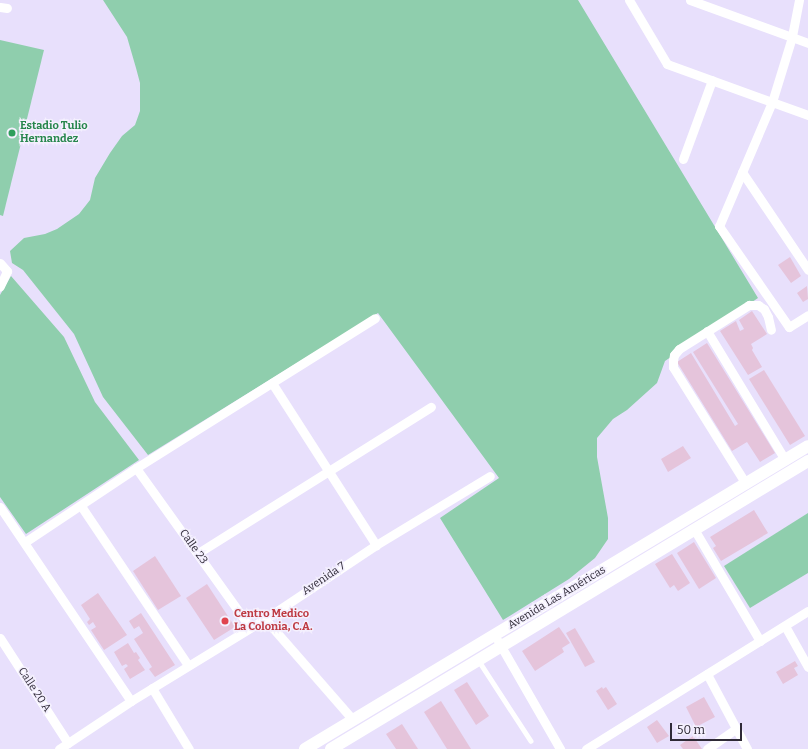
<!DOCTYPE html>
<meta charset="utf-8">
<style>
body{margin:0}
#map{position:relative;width:808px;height:749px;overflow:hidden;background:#e8e0fc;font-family:Bitter,serif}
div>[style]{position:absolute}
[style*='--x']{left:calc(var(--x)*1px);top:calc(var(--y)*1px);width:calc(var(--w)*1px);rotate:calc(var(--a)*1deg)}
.green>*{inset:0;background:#8fcead}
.building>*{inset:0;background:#e5c4db}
.lane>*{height:4.5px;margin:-2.25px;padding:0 2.25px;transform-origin:2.25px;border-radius:2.25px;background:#fff}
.street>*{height:9px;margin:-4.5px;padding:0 4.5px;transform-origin:4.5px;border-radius:4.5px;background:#fff}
.secondary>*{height:12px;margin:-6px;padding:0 6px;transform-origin:6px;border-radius:6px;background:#fff}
.dots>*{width:11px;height:11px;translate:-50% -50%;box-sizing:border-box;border:2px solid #f4f0fe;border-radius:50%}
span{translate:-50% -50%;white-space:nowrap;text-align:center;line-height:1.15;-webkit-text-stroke:3px #f4f0fe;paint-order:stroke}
.leisure-label{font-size:11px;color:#27864d;font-weight:700}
.left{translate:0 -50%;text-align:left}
.street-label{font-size:11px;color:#2f2a37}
.health-label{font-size:11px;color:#be3a42;font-weight:700}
.scale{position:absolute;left:670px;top:723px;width:72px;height:18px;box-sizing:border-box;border:2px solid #2f2a37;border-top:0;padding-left:5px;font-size:12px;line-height:14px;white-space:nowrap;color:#2f2a37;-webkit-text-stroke:3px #f4f0fe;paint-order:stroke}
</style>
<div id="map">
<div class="green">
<i style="clip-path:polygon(103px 0,578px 0,758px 298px,665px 361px,657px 383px,627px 410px,613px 419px,597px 438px,597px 457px,608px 518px,608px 539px,595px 558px,569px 579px,503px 620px,440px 518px,499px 478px,378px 313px,148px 455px,103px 397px,74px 334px,23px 270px,12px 263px,10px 251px,24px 238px,45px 234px,57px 229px,79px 214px,90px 200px,95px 178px,110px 153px,122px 136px,135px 125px,140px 111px,140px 83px,136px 68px,127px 37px)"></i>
<i style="clip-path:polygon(0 40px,44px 50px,3px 216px,0 215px)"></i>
<i style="clip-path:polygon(11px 276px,64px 337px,95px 402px,139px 460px,26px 534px,0 497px,0 295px)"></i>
<i style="clip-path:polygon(808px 513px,808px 573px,750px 608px,724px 566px)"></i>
</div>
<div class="building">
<i style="clip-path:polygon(790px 257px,801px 276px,791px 283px,778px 265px)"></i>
<i style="clip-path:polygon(807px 286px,808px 299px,803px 302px,797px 293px)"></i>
<i style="clip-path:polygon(752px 311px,767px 334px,751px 344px,753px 348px,752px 350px,762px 367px,748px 375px,720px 331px,736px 321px,740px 331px,744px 329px,739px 320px)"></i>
<i style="clip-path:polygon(707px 343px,775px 453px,760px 462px,747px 442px,732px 451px,677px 362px,691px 353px,735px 426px,738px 424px,693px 352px)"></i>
<i style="clip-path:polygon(764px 370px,805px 436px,790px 445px,749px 379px)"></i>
<i style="clip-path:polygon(683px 446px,691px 458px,668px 472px,661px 459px)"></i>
<i style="clip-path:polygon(754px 510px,768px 533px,721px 561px,713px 548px,716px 546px,710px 537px)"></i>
<i style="clip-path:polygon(694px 542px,716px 578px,699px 589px,677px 553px)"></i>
<i style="clip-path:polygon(672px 554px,690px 583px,678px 591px,674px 585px,670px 588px,655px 564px)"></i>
<i style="clip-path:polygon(155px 556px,181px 596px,158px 610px,133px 571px)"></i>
<i style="clip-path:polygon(207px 584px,235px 627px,214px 640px,186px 598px)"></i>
<i style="clip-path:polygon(98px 593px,127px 635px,104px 650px,91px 630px,96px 627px,93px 622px,89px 625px,87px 622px,90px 619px,81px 605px)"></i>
<i style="clip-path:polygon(141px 613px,175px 665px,155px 677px,149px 669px,152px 667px,134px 639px,143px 633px,139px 626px,134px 629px,129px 621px)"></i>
<i style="clip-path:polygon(559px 627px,570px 643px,562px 648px,564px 652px,535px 671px,522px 651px)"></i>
<i style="clip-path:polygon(575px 628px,595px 662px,585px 667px,566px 633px)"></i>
<i style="clip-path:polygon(128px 643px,134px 653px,136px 652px,140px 658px,138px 660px,145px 670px,130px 679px,124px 669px,128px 666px,126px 664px,122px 666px,114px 652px)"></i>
<i style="clip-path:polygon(795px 661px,798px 666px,794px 668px,798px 675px,783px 684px,776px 672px)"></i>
<i style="clip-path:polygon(467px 682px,489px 716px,476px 725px,454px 690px)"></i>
<i style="clip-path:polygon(602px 687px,603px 689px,606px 687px,617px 704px,608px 710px,596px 691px)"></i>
<i style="clip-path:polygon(704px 697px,715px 717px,696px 727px,686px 707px)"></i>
<i style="clip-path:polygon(441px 701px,471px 749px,447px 749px,424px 712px)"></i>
<i style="clip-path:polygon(657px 720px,669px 736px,657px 743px,647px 727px)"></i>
<i style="clip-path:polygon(402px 724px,418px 749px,396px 749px,386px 734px)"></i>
<i style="clip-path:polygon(693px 736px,702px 749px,683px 749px,680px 745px)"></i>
</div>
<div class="lane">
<i style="--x:479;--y:661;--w:95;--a:57"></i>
</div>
<div class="street">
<i style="--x:629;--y:0;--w:74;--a:59.3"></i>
<i style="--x:667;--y:64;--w:150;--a:19.9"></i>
<i style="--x:690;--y:0;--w:126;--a:20"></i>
<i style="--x:799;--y:0;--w:38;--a:101"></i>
<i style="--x:792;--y:37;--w:68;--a:107.1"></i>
<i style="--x:772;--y:102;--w:135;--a:113.1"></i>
<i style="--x:719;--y:226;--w:123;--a:55.3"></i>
<i style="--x:789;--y:327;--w:22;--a:-32"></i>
<i style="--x:0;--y:7;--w:7;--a:8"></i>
<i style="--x:683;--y:159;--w:84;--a:-69.8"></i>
<i style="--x:742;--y:172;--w:118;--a:56"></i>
<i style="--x:0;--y:263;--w:11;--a:49"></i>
<i style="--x:7;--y:271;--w:17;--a:115"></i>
<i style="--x:707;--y:331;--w:151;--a:58.8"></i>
<i style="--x:272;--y:383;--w:193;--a:57.3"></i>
<i style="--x:136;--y:468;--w:196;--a:54.4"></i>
<i style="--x:746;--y:484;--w:138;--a:-122"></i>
<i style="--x:673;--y:367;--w:6;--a:-90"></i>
<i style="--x:673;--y:361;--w:6;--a:-81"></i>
<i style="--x:674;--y:355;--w:8;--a:-50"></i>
<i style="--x:679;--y:349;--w:83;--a:-32.2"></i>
<i style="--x:749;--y:305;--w:9;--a:0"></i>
<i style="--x:758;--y:305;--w:7;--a:34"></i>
<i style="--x:764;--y:309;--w:9;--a:63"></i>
<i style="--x:768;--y:317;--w:13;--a:77"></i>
<i style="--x:81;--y:506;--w:192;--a:56.1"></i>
<i style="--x:0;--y:507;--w:234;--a:56"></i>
<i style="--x:694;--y:529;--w:130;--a:59.5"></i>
<i style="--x:25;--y:542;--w:133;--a:-33.7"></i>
<i style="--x:136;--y:468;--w:282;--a:-32.1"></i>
<i style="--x:198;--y:553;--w:275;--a:-32.1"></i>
<i style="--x:265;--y:619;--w:134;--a:48.9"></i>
<i style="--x:785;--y:626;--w:47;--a:60.7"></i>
<i style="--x:0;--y:638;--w:125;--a:57.1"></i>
<i style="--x:498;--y:641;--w:125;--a:60.1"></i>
<i style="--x:707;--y:674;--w:85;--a:61.9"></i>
<i style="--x:152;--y:688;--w:71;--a:58.8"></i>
<i style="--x:59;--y:749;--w:87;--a:-33.7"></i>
<i style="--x:131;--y:701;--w:157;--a:-31.5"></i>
<i style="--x:265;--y:619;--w:133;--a:-33.7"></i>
<i style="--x:376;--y:545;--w:133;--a:-31.2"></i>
<i style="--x:586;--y:749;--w:261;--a:-31.9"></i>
<i style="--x:707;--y:749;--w:35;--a:-35"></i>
</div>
<div class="secondary">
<i style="--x:305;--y:749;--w:587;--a:-31.06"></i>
<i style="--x:331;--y:749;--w:557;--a:-31.12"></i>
</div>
<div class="dots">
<i style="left:12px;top:133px;background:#2e9e5b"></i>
<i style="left:225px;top:621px;background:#e0444e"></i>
</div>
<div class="leisure-label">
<span class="left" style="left:20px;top:133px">Estadio Tulio<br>Hernandez</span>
</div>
<div class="street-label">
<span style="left:193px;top:547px;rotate:54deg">Calle 23</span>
<span style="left:324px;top:579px;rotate:-34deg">Avenida 7</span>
<span style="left:557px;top:598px;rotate:-31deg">Avenida Las Américas</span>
<span style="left:34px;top:690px;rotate:57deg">Calle 20 A</span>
</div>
<div class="health-label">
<span class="left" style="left:234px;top:621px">Centro Medico<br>La Colonia, C.A.</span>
</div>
<div class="scale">50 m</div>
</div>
